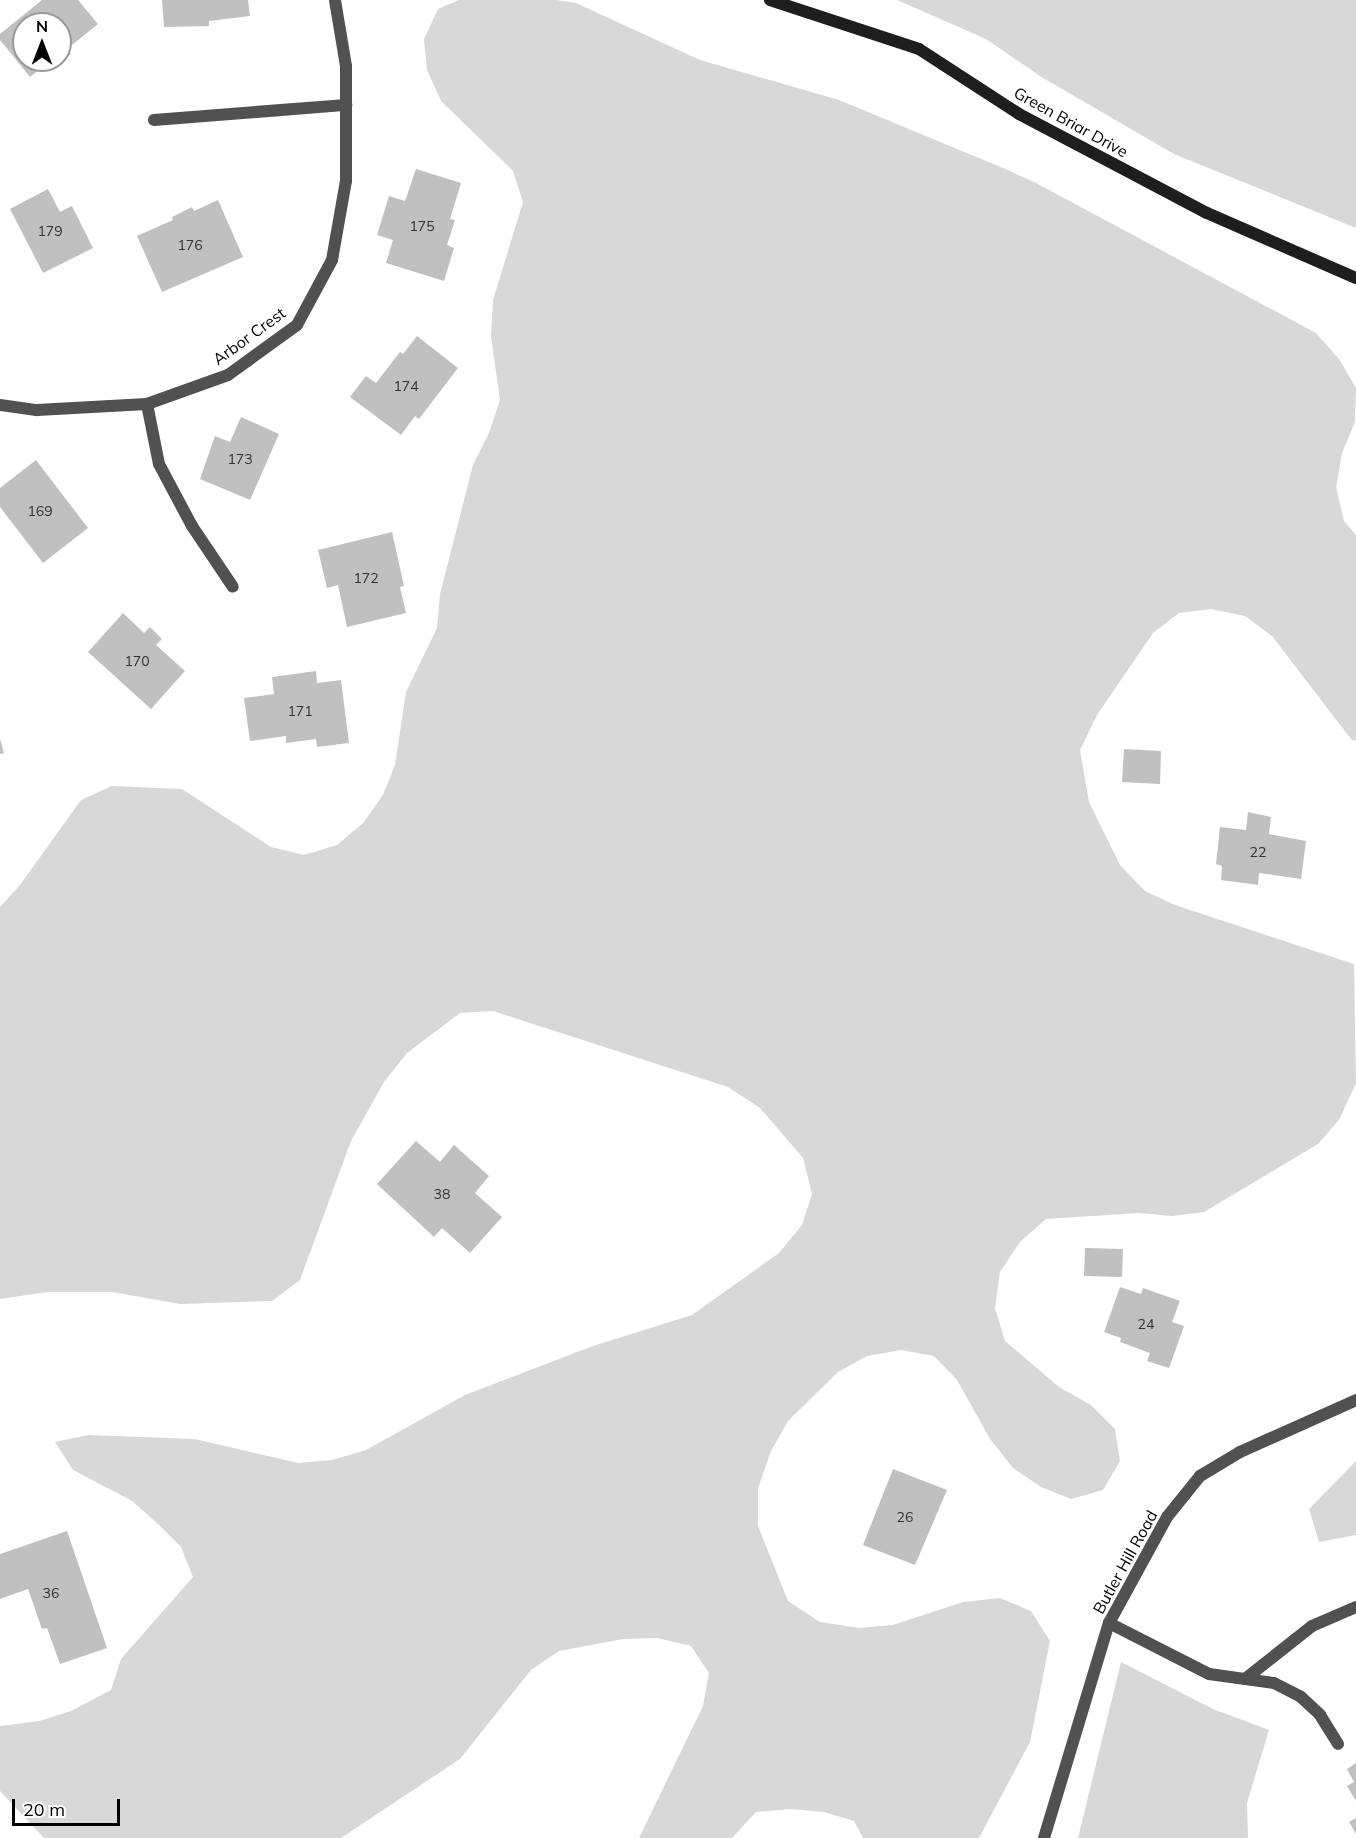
<!DOCTYPE html>
<style>
body{margin:0}
#map{position:relative;width:1356px;height:1838px;overflow:hidden;background:#fff;font-family:Mulish,sans-serif}
div>[style]{position:absolute}
[style*='--x']{left:calc(var(--x)*1px);top:calc(var(--y)*1px);width:calc(var(--w)*1px);rotate:calc(var(--a)*1deg)}
.green>*{inset:0;background:#d8d8d8}
.building>*{inset:0;background:#c0c0c0}
.lane>*{height:12px;margin:-6px;padding:0 6px;transform-origin:6px;border-radius:6px;background:#515151}
.street>*{height:12px;margin:-6px;padding:0 6px;transform-origin:6px;border-radius:6px;background:#515151}
.secondary>*{height:12px;margin:-6px;padding:0 6px;transform-origin:6px;border-radius:6px;background:#1e1e1e}
span{translate:-50% -50%;white-space:nowrap;text-align:center;line-height:1.15;-webkit-text-stroke:4.5px #fff;paint-order:stroke}
.number-label{font-size:14px;color:#303030}
.number-label span{-webkit-text-stroke-width:0}
.street-label{font-size:16px;color:#000}
.north{position:absolute;left:12px;top:12px;width:60px;height:60px;box-sizing:border-box;background:#fff;border:2px solid #999;border-radius:50%;rotate:0deg;font-size:16px;font-weight:700;line-height:24px;text-align:center;color:#000}
.north::after{content:'';display:block;margin:auto;width:21px;height:27px;background:#000;clip-path:polygon(50% 0,100% 100%,50% 72%,0 100%)}
.scale{position:absolute;left:12px;top:1799px;width:108px;height:27px;box-sizing:border-box;border:3px solid #000;border-top:0;padding-left:8px;font-size:18px;line-height:21px;white-space:nowrap;color:#000;-webkit-text-stroke:4px #fff;paint-order:stroke}
</style>
<div id="map">
<div class="green">
<i style="clip-path:polygon(459px 0,557px 0,576px 3px,700px 60px,839px 100px,1003px 168px,1036px 183px,1316px 333px,1339px 359px,1356px 388px,1355px 422px,1342px 453px,1336px 487px,1344px 521px,1356px 535px,1356px 741px,1351px 739px,1272px 636px,1245px 616px,1211px 609px,1179px 613px,1153px 633px,1097px 715px,1080px 750px,1089px 802px,1120px 865px,1145px 891px,1175px 905px,1354px 964px,1356px 1083px,1339px 1120px,1318px 1144px,1204px 1212px,1173px 1216px,1139px 1213px,1046px 1219px,1020px 1242px,1000px 1272px,995px 1308px,1005px 1341px,1059px 1387px,1091px 1405px,1115px 1429px,1120px 1461px,1103px 1490px,1071px 1499px,1041px 1487px,1013px 1468px,990px 1439px,957px 1380px,934px 1356px,901px 1350px,867px 1356px,838px 1372px,788px 1421px,771px 1451px,758px 1488px,758px 1526px,788px 1601px,820px 1622px,859px 1628px,893px 1625px,963px 1602px,1000px 1598px,1031px 1611px,1050px 1641px,1030px 1742px,979px 1838px,863px 1838px,854px 1821px,824px 1812px,790px 1809px,756px 1812px,732px 1838px,639px 1838px,703px 1706px,709px 1673px,691px 1646px,657px 1638px,623px 1639px,559px 1651px,531px 1670px,460px 1759px,341px 1838px,44px 1838px,0 1791px,0 1726px,39px 1721px,71px 1711px,111px 1690px,121px 1659px,193px 1577px,181px 1547px,159px 1525px,132px 1501px,73px 1470px,55px 1442px,88px 1435px,195px 1439px,298px 1463px,332px 1460px,366px 1450px,465px 1395px,593px 1346px,692px 1315px,779px 1253px,802px 1225px,812px 1194px,803px 1158px,760px 1108px,728px 1087px,493px 1011px,460px 1013px,407px 1053px,384px 1082px,351px 1141px,300px 1280px,272px 1301px,180px 1304px,112px 1292px,48px 1292px,0 1299px,0 907px,20px 885px,81px 800px,112px 786px,182px 789px,271px 847px,304px 855px,337px 845px,363px 823px,383px 795px,395px 765px,406px 692px,437px 628px,440px 594px,473px 465px,489px 433px,500px 400px,491px 336px,493px 300px,523px 202px,513px 171px,441px 101px,427px 70px,424px 39px,438px 9px)"></i>
<i style="clip-path:polygon(897px 0,1356px 0,1356px 228px,1174px 154px,1043px 78px,986px 39px)"></i>
<i style="clip-path:polygon(1356px 1461px,1356px 1535px,1319px 1542px,1309px 1509px)"></i>
<i style="clip-path:polygon(1121px 1662px,1213px 1709px,1269px 1730px,1247px 1803px,1248px 1838px,1078px 1838px)"></i>
</div>
<div class="building">
<i style="clip-path:polygon(evenodd,42px 0,78px 0,98px 24px,67px 49px,71px 54px,55px 67px,50px 61px,30px 77px,0 40px,0 34px,42px 0,24px 24px,60px 24px,60px 60px,24px 60px,24px 24px)"></i>
<i style="clip-path:polygon(162px 0,248px 0,250px 16px,209px 21px,209px 26px,164px 27px)"></i>
<i style="clip-path:polygon(416px 169px,461px 183px,450px 219px,455px 220px,447px 245px,454px 248px,444px 281px,386px 263px,393px 240px,377px 235px,389px 196px,405px 201px)"></i>
<i style="clip-path:polygon(48px 189px,60px 212px,72px 206px,93px 248px,43px 273px,10px 209px)"></i>
<i style="clip-path:polygon(218px 200px,243px 257px,162px 292px,137px 236px,173px 220px,172px 217px,192px 207px,194px 211px)"></i>
<i style="clip-path:polygon(417px 336px,458px 368px,419px 419px,415px 416px,401px 435px,350px 397px,366px 376px,376px 383px,400px 352px,403px 354px)"></i>
<i style="clip-path:polygon(241px 417px,279px 434px,250px 500px,200px 479px,215px 436px,230px 442px)"></i>
<i style="clip-path:polygon(36px 460px,88px 528px,43px 563px,0 507px,0 488px)"></i>
<i style="clip-path:polygon(392px 532px,404px 586px,400px 587px,406px 613px,347px 627px,338px 585px,327px 588px,318px 550px)"></i>
<i style="clip-path:polygon(123px 613px,144px 633px,150px 627px,162px 639px,156px 645px,185px 671px,151px 709px,88px 652px)"></i>
<i style="clip-path:polygon(316px 671px,317px 683px,341px 680px,349px 743px,317px 747px,316px 739px,286px 743px,286px 736px,250px 741px,244px 698px,274px 694px,272px 677px)"></i>
<i style="clip-path:polygon(0 739px,4px 753px,0 754px)"></i>
<i style="clip-path:polygon(1124px 749px,1161px 751px,1160px 784px,1122px 782px)"></i>
<i style="clip-path:polygon(1248px 812px,1271px 817px,1269px 834px,1306px 841px,1301px 879px,1259px 873px,1258px 885px,1221px 880px,1222px 866px,1216px 864px,1220px 827px,1246px 830px)"></i>
<i style="clip-path:polygon(416px 1141px,440px 1162px,454px 1145px,489px 1176px,475px 1193px,502px 1217px,470px 1253px,442px 1228px,434px 1237px,377px 1184px)"></i>
<i style="clip-path:polygon(1085px 1248px,1123px 1249px,1122px 1277px,1084px 1276px)"></i>
<i style="clip-path:polygon(1120px 1287px,1141px 1294px,1143px 1288px,1180px 1301px,1172px 1322px,1184px 1326px,1169px 1368px,1147px 1361px,1150px 1353px,1120px 1342px,1121px 1338px,1104px 1332px)"></i>
<i style="clip-path:polygon(893px 1469px,947px 1490px,915px 1565px,863px 1545px)"></i>
<i style="clip-path:polygon(67px 1531px,107px 1648px,60px 1664px,47px 1628px,42px 1629px,28px 1589px,0 1599px,0 1554px)"></i>
<i style="clip-path:polygon(1356px 1763px,1356px 1801px,1347px 1786px,1354px 1782px,1347px 1769px)"></i>
<i style="clip-path:polygon(1356px 1818px,1356px 1834px,1349px 1822px)"></i>
</div>
<div class="lane">
<i style="--x:1109;--y:1623;--w:112;--a:27"></i>
<i style="--x:1209;--y:1674;--w:66;--a:7.9"></i>
<i style="--x:1274;--y:1683;--w:30;--a:27"></i>
<i style="--x:1301;--y:1697;--w:26;--a:43"></i>
<i style="--x:1320;--y:1715;--w:34;--a:58"></i>
<i style="--x:1245;--y:1679;--w:85;--a:-38.3"></i>
<i style="--x:1312;--y:1626;--w:48;--a:-23.4"></i>
</div>
<div class="street">
<i style="--x:154;--y:120;--w:193;--a:-4.5"></i>
<i style="--x:147;--y:404;--w:61;--a:78.7"></i>
<i style="--x:159;--y:464;--w:70;--a:62"></i>
<i style="--x:192;--y:526;--w:73;--a:56.1"></i>
<i style="--x:0;--y:405;--w:37;--a:8"></i>
<i style="--x:37;--y:410;--w:110;--a:-3.1"></i>
<i style="--x:147;--y:404;--w:86;--a:-19.7"></i>
<i style="--x:228;--y:375;--w:85;--a:-35.9"></i>
<i style="--x:297;--y:325;--w:74;--a:-61.7"></i>
<i style="--x:332;--y:260;--w:80;--a:-80"></i>
<i style="--x:346;--y:181;--w:115;--a:-90"></i>
<i style="--x:346;--y:66;--w:67;--a:-99.5"></i>
<i style="--x:1044;--y:1838;--w:225;--a:-73.2"></i>
<i style="--x:1109;--y:1623;--w:121;--a:-61.3"></i>
<i style="--x:1167;--y:1517;--w:53;--a:-51.2"></i>
<i style="--x:1200;--y:1476;--w:47;--a:-31"></i>
<i style="--x:1240;--y:1452;--w:127;--a:-24.1"></i>
</div>
<div class="secondary">
<i style="--x:770;--y:0;--w:157;--a:18.2"></i>
<i style="--x:919;--y:49;--w:119;--a:33"></i>
<i style="--x:1019;--y:114;--w:212;--a:27.8"></i>
<i style="--x:1207;--y:213;--w:163;--a:23.6"></i>
</div>
<div class="number-label">
<span style="left:422px;top:226px">175</span>
<span style="left:50px;top:231px">179</span>
<span style="left:190px;top:245px">176</span>
<span style="left:406px;top:386px">174</span>
<span style="left:240px;top:459px">173</span>
<span style="left:40px;top:511px">169</span>
<span style="left:366px;top:578px">172</span>
<span style="left:137px;top:661px">170</span>
<span style="left:300px;top:711px">171</span>
<span style="left:1258px;top:852px">22</span>
<span style="left:442px;top:1194px">38</span>
<span style="left:1146px;top:1324px">24</span>
<span style="left:905px;top:1517px">26</span>
<span style="left:51px;top:1593px">36</span>
</div>
<div class="street-label">
<span style="left:1071px;top:122px;rotate:29deg">Green Briar Drive</span>
<span style="left:249px;top:336px;rotate:-36deg">Arbor Crest</span>
<span style="left:1125px;top:1562px;rotate:-61deg">Butler Hill Road</span>
</div>
<div class="north">N</div>
<div class="scale">20 m</div>
</div>
